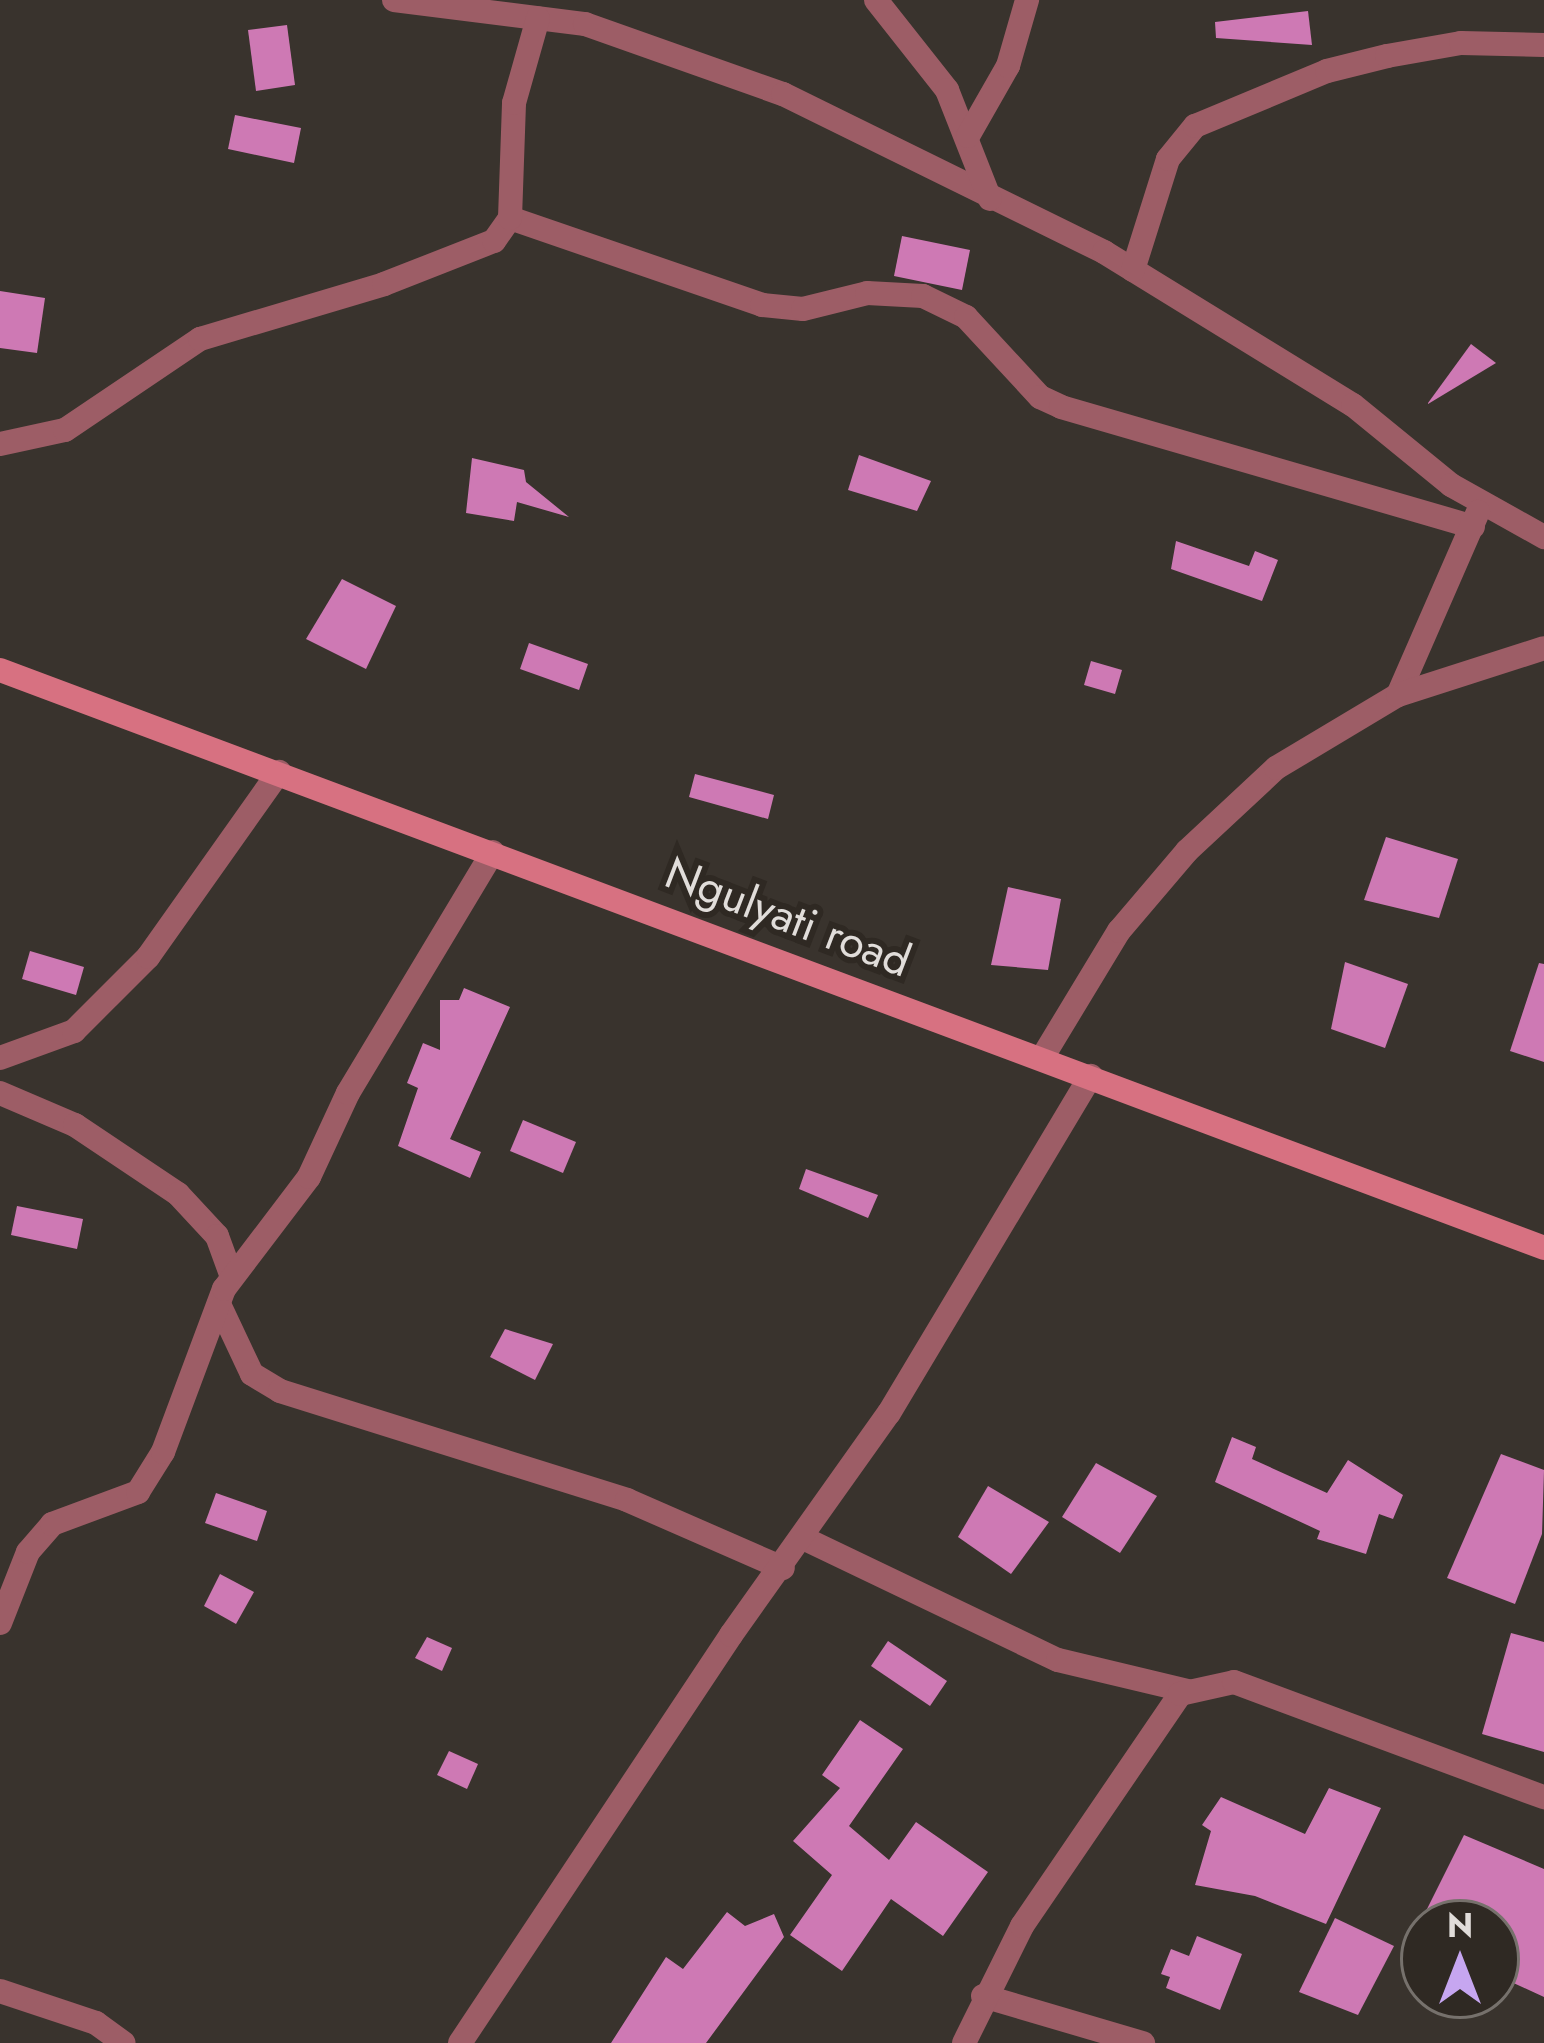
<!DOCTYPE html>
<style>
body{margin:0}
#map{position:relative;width:1544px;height:2043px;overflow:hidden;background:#39332d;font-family:Jost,sans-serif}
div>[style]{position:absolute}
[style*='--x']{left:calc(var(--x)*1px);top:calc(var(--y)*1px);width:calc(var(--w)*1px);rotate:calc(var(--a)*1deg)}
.building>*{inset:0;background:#ce79b4}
.street>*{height:24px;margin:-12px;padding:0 12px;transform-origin:12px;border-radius:12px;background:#9d5d66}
.secondary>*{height:24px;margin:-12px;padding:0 12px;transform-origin:12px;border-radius:12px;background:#d77181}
span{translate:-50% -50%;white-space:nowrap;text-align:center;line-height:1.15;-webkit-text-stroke:12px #2f2923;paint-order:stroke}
.street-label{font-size:45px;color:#e1ddda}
.north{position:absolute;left:1400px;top:1899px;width:120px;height:120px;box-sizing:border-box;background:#2f2923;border:3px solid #76716c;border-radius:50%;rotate:0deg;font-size:33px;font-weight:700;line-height:48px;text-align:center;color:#e1ddda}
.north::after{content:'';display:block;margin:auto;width:42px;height:54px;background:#c6a6f0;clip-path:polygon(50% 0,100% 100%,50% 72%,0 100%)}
</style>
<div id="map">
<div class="building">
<i style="clip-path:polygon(1308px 11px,1312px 45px,1216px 38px,1215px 22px)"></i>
<i style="clip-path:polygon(287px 25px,295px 85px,256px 91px,248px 30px)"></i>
<i style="clip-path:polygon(235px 115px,301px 128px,294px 163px,228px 149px)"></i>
<i style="clip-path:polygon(902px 236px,970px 250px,962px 290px,894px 276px)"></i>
<i style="clip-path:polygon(0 291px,45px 298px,37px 353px,0 348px)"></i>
<i style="clip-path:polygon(1471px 344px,1496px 363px,1428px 404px,1428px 403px)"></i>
<i style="clip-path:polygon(859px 455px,931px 481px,917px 511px,848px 490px)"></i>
<i style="clip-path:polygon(472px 458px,524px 470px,526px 482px,569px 517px,517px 502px,514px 521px,466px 513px)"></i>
<i style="clip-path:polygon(1176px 541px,1249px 566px,1255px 551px,1278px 560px,1262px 601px,1171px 569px)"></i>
<i style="clip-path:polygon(342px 579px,396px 606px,366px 669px,306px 639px)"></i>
<i style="clip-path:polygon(529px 643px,588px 664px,579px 690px,520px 669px)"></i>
<i style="clip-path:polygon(1091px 661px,1122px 670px,1115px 694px,1084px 685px)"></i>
<i style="clip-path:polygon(695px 774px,774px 795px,768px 819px,689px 797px)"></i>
<i style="clip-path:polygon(1386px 837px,1458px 859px,1439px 918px,1364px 900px)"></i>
<i style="clip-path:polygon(1008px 887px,1061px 899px,1048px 970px,991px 965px)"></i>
<i style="clip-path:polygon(30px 951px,84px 967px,76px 995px,22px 979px)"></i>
<i style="clip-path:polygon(1345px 962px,1408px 984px,1385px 1048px,1331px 1029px)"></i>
<i style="clip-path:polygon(1539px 963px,1544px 964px,1544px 1062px,1510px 1051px)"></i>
<i style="clip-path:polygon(464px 988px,510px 1007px,450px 1139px,481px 1152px,470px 1178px,398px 1146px,418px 1088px,407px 1083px,423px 1043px,440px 1050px,440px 1000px,459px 1000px)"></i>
<i style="clip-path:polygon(523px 1120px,576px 1142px,563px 1173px,510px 1151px)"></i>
<i style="clip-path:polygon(806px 1169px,878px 1195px,868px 1218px,799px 1189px)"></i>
<i style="clip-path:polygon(17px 1206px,83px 1219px,77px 1249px,11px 1235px)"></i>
<i style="clip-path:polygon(505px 1329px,553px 1344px,535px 1380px,490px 1357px)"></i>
<i style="clip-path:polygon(1232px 1437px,1256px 1447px,1252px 1459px,1327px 1493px,1348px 1460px,1403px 1495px,1393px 1519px,1379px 1514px,1366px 1554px,1317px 1539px,1320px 1531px,1215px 1482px)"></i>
<i style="clip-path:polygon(1501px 1454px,1544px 1470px,1542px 1534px,1515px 1604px,1447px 1578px)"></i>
<i style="clip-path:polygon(1096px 1463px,1157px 1496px,1120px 1553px,1062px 1517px)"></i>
<i style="clip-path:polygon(988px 1486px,1049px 1522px,1011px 1574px,958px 1537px)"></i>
<i style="clip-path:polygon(216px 1493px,267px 1511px,257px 1541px,205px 1523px)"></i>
<i style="clip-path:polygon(220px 1574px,254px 1592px,236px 1624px,204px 1606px)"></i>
<i style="clip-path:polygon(1511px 1633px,1544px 1642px,1544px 1752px,1482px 1734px)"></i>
<i style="clip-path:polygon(427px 1637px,452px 1648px,442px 1671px,415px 1658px)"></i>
<i style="clip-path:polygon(888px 1641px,947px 1681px,930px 1706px,871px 1666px)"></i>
<i style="clip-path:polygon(860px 1720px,903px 1749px,849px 1826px,889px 1860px,916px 1822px,988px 1872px,943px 1936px,891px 1899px,842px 1971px,790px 1935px,832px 1875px,793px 1841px,840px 1788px,822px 1775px)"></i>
<i style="clip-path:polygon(449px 1751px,478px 1764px,467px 1789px,437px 1775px)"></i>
<i style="clip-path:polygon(1329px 1788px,1381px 1808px,1326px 1924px,1255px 1896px,1195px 1885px,1211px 1831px,1202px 1825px,1221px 1797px,1305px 1834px)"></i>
<i style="clip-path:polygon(1464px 1835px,1544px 1869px,1544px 1997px,1496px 1975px,1496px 1923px,1420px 1923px)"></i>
<i style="clip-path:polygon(727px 1912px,745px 1926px,774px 1914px,784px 1937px,706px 2043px,611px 2043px,666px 1957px,683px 1969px)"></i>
<i style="clip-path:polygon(1335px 1918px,1394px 1946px,1358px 2015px,1299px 1992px)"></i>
<i style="clip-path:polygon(1197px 1936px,1242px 1954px,1220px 2010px,1166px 1988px,1170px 1977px,1161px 1974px,1171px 1949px,1189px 1956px)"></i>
</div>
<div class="street">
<i style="--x:394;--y:0;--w:193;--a:7.2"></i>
<i style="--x:585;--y:24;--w:210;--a:19.5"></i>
<i style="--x:783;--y:94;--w:358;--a:26.2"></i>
<i style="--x:1104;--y:252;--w:292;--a:31.6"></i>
<i style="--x:1353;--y:405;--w:127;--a:39.2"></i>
<i style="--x:1451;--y:485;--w:107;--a:29.2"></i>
<i style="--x:876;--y:0;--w:115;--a:51.7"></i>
<i style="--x:947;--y:90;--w:117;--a:68.5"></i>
<i style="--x:968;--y:136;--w:81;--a:-60.3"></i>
<i style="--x:1008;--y:66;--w:69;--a:-73.9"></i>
<i style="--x:510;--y:218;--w:267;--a:19"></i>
<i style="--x:762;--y:305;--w:41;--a:5.6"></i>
<i style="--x:803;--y:309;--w:66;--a:-14"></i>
<i style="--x:867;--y:293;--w:56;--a:3.1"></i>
<i style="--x:923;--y:296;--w:48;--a:26"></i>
<i style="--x:966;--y:317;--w:109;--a:47.2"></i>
<i style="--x:1040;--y:397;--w:23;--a:25"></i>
<i style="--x:1061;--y:407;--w:429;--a:16.2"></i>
<i style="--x:1133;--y:270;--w:116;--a:-72.5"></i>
<i style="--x:1168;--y:159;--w:43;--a:-50.7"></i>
<i style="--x:1195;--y:126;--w:143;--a:-22.6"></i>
<i style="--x:1327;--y:71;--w:62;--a:-14"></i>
<i style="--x:1387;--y:56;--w:75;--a:-10"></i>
<i style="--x:1461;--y:43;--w:83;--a:1.4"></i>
<i style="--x:0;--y:444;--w:66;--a:-12.2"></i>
<i style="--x:65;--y:430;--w:163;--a:-34"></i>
<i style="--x:200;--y:339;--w:192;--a:-16.6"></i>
<i style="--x:384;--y:284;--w:118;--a:-21.4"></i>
<i style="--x:494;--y:241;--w:28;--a:-55"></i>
<i style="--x:510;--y:218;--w:115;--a:-88"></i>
<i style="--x:514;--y:103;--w:88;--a:-74.2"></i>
<i style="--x:1398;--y:695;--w:200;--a:-66.4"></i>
<i style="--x:0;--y:1058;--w:79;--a:-20"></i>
<i style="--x:74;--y:1031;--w:105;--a:-45"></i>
<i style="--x:148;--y:957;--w:227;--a:-54.7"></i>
<i style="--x:1042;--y:1058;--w:149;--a:-58.8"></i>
<i style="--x:1119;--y:931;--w:105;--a:-49.6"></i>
<i style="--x:1187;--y:851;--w:122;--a:-43"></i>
<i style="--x:1276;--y:768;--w:142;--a:-30.9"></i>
<i style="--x:1398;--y:695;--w:153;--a:-17.8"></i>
<i style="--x:0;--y:1093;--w:82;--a:23.1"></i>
<i style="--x:75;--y:1125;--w:124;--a:33.8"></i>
<i style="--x:178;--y:1194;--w:57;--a:47.1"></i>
<i style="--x:217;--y:1236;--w:44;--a:69.9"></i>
<i style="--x:219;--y:1304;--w:77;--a:64.8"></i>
<i style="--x:252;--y:1374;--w:33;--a:31"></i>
<i style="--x:280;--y:1391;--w:364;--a:17.4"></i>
<i style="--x:627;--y:1500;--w:170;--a:23.6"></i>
<i style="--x:805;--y:1539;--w:280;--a:25.6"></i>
<i style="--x:1058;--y:1660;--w:134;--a:13.4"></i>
<i style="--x:0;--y:1623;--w:76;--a:-68.5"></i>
<i style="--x:28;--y:1552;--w:37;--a:-49"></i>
<i style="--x:52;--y:1524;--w:92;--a:-20.4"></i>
<i style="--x:138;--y:1492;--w:47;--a:-58"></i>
<i style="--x:163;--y:1452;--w:174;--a:-69.5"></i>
<i style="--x:224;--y:1289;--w:141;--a:-52.8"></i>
<i style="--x:309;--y:1177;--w:93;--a:-65.1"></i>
<i style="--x:348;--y:1093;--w:281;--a:-59"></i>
<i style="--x:0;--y:1991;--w:101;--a:18.4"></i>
<i style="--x:96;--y:2023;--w:34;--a:36"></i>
<i style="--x:983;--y:1996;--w:167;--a:16.4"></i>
<i style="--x:460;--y:2043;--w:490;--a:-56.4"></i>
<i style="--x:731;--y:1635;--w:272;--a:-54.6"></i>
<i style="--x:889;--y:1413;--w:393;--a:-59.1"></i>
<i style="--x:964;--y:2043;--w:131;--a:-63.6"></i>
<i style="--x:1022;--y:1926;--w:281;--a:-55.7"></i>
<i style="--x:1180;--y:1694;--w:55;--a:-12.5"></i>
<i style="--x:1234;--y:1682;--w:331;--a:20.4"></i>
</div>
<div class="secondary">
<i style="--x:0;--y:670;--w:1649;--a:20.52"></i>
</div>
<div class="street-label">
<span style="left:788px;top:917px;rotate:21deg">Ngulyati road</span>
</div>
<div class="north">N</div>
</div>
